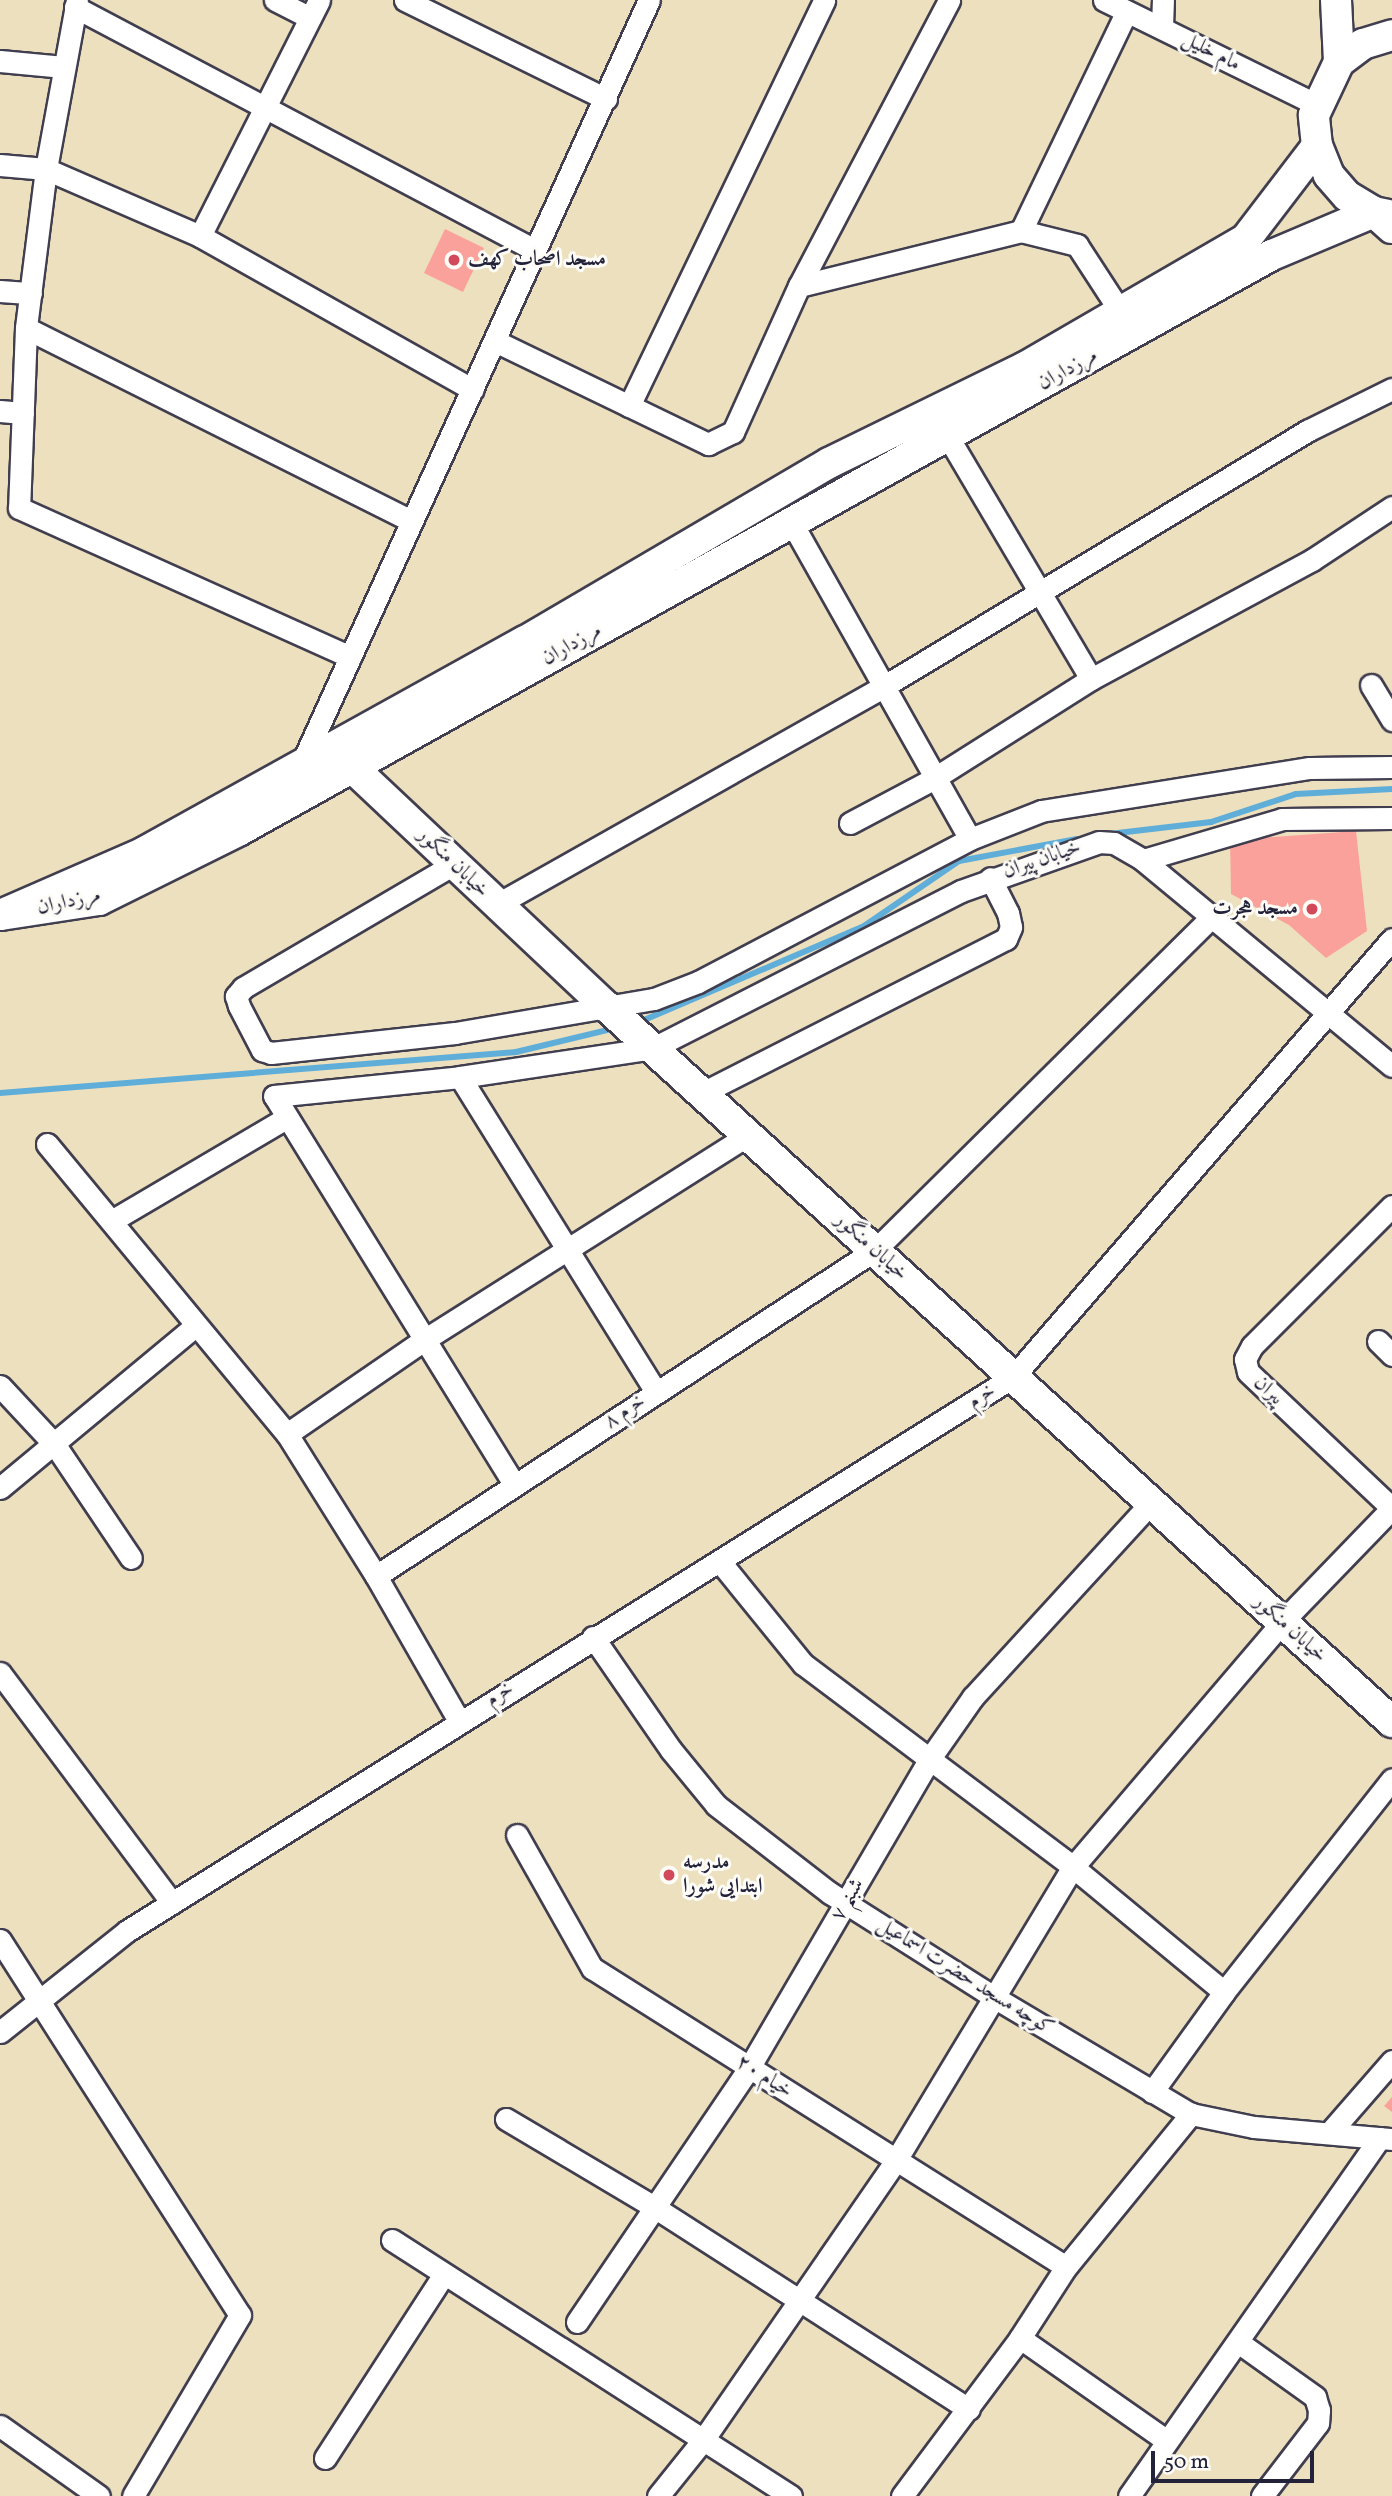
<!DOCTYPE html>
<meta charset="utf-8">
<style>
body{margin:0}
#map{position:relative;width:1392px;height:2496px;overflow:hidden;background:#ede0be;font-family:Vollkorn,Amiri,serif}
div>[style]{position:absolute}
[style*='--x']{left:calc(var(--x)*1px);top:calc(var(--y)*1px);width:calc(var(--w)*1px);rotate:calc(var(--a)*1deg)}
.stream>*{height:6px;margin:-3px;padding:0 3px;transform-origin:3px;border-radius:3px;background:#5faed9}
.building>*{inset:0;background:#fba19b}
.roads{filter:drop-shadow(2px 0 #403e4f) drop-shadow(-2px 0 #403e4f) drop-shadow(0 2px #403e4f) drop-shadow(0 -2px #403e4f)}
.street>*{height:21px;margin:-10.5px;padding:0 10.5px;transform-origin:10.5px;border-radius:10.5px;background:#fff}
.secondary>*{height:30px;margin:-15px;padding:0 15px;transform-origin:15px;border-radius:15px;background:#fff}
.dots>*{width:19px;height:19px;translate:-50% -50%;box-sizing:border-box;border:4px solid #fdfcf7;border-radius:50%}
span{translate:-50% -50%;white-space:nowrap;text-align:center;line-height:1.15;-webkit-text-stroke:6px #fdfcf7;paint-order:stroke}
.street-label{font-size:21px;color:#22223b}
.poi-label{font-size:21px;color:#22223b;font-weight:700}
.left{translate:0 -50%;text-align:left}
.right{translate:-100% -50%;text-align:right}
.scale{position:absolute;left:1151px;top:2451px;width:163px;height:32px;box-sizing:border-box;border:4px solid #22223b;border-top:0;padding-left:9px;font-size:21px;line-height:24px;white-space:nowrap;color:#22223b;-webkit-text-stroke:5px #fdfcf7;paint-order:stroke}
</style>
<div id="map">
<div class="stream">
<i style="--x:1109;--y:834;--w:103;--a:-6.7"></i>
<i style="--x:1211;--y:822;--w:89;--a:-18.2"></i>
<i style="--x:1296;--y:794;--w:96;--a:-3"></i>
<i style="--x:637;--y:1023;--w:247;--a:-23.1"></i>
<i style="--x:864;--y:926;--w:115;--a:-34.4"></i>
<i style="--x:959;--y:861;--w:120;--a:-10.6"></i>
<i style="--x:0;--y:1093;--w:518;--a:-4.54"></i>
<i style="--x:516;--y:1052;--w:103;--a:-13.5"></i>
</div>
<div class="building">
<i style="clip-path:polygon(445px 229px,484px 248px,463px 292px,424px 273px)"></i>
<i style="clip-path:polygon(1356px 831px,1367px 931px,1326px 958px,1289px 925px,1231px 894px,1230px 840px)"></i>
<i style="clip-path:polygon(1392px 2097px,1392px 2112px,1384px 2106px)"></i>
</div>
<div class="roads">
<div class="street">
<i style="--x:77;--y:0;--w:172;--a:100.4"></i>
<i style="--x:46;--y:169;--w:160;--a:97.2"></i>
<i style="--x:26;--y:328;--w:180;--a:92.2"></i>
<i style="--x:19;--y:508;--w:363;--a:24.2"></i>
<i style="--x:275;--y:0;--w:39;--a:27"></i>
<i style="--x:405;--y:0;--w:224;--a:26.2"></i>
<i style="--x:1104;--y:0;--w:237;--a:26.2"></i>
<i style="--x:75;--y:7;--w:520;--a:27.85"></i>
<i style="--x:1162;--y:27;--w:27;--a:-88"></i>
<i style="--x:0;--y:61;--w:64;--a:5.4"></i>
<i style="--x:0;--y:165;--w:46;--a:5"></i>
<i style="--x:46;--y:169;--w:168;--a:23.5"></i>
<i style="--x:200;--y:236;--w:313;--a:29.4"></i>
<i style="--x:1021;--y:231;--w:242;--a:-64.3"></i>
<i style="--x:200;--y:236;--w:264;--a:-63.2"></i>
<i style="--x:799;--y:286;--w:229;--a:-13.9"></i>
<i style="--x:1021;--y:231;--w:58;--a:14"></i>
<i style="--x:1077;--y:245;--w:79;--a:56.9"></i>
<i style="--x:0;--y:291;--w:31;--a:4"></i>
<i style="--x:26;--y:328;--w:428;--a:26.6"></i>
<i style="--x:495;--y:341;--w:237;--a:25.8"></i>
<i style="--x:708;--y:444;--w:28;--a:-26"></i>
<i style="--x:733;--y:432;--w:160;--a:-65.7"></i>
<i style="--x:799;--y:286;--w:323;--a:-62.3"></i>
<i style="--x:629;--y:406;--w:450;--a:-64.3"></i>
<i style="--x:0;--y:411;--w:23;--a:5"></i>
<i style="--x:948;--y:437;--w:281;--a:59.4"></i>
<i style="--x:793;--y:525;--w:360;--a:60.6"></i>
<i style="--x:1371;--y:685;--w:41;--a:59"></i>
<i style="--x:301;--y:765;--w:840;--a:-65.54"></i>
<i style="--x:850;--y:823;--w:94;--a:-27.9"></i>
<i style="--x:933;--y:779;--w:187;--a:-32.3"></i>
<i style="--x:1091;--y:679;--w:251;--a:-28.3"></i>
<i style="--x:1312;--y:560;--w:96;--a:-33.5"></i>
<i style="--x:1143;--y:860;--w:145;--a:-16.4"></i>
<i style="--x:1282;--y:819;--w:110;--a:-0.5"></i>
<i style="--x:454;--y:864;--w:245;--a:149.6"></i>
<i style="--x:243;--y:988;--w:11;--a:131"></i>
<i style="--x:236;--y:996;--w:10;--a:73"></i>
<i style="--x:239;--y:1006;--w:50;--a:62.4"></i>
<i style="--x:262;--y:1050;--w:9;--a:18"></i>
<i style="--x:271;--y:1053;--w:185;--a:-6.2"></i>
<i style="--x:455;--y:1033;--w:202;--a:-9.7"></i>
<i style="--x:654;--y:999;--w:47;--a:-21.1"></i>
<i style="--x:698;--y:982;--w:307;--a:-27.7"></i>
<i style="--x:970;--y:839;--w:76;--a:-21.5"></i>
<i style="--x:1041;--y:811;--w:272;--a:-9.1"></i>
<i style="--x:1310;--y:768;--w:82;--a:-0.7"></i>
<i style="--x:496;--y:905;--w:442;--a:-29.4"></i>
<i style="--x:881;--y:688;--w:498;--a:-31.1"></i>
<i style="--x:1307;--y:431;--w:95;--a:-26.3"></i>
<i style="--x:460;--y:1077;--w:195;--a:-8.5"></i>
<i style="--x:653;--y:1048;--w:346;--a:-27"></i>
<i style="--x:961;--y:891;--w:146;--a:-19.5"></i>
<i style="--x:1099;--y:842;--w:15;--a:4"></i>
<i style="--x:1114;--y:843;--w:34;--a:30"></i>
<i style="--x:1143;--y:860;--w:323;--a:39.6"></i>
<i style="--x:702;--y:1093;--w:341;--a:-26.9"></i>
<i style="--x:1006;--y:939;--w:13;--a:-67"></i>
<i style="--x:1011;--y:927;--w:14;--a:-102"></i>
<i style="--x:1008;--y:913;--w:39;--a:-117"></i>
<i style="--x:47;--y:1144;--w:376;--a:50.4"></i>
<i style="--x:287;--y:1434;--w:166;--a:-34.5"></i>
<i style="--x:424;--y:1340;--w:383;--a:-32.3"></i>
<i style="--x:1392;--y:1206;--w:198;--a:135"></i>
<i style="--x:1252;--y:1346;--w:15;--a:118"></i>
<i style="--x:1245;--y:1359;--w:13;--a:77"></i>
<i style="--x:1248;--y:1372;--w:198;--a:43.4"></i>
<i style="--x:113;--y:1220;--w:201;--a:-30.5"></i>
<i style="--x:1378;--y:1341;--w:20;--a:45"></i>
<i style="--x:0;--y:1386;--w:81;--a:47"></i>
<i style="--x:55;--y:1445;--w:136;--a:56.1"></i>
<i style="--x:287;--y:1434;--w:168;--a:57.9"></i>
<i style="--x:376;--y:1576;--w:167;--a:60.2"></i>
<i style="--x:514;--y:1484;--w:456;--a:-121.7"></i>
<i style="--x:274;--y:1096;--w:187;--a:-5.8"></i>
<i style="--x:460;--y:1077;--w:371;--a:58.1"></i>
<i style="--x:0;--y:1488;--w:252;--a:-39.7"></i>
<i style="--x:721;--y:1563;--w:130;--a:50.9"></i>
<i style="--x:803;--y:1664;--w:338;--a:36.9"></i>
<i style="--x:1073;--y:1867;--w:196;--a:39.6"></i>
<i style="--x:376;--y:1576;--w:596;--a:-33.16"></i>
<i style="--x:875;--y:1250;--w:473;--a:-44.7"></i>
<i style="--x:593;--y:1637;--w:137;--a:55.4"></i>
<i style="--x:671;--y:1750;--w:71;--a:50.7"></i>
<i style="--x:716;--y:1805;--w:144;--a:37.7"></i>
<i style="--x:830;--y:1893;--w:192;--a:32.4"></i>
<i style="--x:992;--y:1996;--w:231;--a:30.7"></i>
<i style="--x:1191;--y:2114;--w:64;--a:11.7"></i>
<i style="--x:1254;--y:2127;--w:139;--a:5"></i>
<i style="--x:0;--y:1673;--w:287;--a:53.2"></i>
<i style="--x:517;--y:1835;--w:153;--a:60.6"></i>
<i style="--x:592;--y:1968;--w:560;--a:32.24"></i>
<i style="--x:0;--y:1940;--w:445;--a:57.4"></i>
<i style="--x:240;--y:2315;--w:210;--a:120.6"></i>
<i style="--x:0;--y:2032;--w:162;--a:-38.5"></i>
<i style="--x:127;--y:1931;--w:1045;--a:-32.02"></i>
<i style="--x:1013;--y:1377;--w:579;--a:-49.13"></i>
<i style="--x:1152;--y:2092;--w:123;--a:-54.2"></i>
<i style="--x:1224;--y:1992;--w:271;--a:-51.7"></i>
<i style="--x:506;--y:2119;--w:172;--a:30.7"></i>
<i style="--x:654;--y:2207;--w:374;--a:32.7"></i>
<i style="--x:1331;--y:2131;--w:93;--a:-48.9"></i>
<i style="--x:392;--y:2240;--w:474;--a:32.7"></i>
<i style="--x:577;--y:2322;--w:307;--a:-55.9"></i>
<i style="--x:749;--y:2068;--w:360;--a:-59.7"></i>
<i style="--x:931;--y:1757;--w:73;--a:-55"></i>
<i style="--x:973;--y:1697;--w:263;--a:-47.5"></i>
<i style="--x:1020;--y:2338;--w:179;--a:35"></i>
<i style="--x:1238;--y:2342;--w:95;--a:35.5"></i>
<i style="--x:1315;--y:2397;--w:14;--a:73"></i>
<i style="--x:1319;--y:2410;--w:13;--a:94"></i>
<i style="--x:1318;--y:2423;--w:92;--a:127.5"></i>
<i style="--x:0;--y:2426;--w:121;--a:35.3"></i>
<i style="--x:325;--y:2458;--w:219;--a:-57.1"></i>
<i style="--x:658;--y:2496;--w:72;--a:-51.2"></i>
<i style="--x:703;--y:2440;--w:340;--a:-55.4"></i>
<i style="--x:896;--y:2160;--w:342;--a:-58.9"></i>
<i style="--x:1073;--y:1867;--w:322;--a:-49.5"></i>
<i style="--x:1282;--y:1622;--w:158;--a:-46"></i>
<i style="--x:902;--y:2496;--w:197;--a:-53.2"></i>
<i style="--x:1020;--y:2338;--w:85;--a:-57.1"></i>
<i style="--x:1066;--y:2267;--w:198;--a:-50.8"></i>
<i style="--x:1129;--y:2496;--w:437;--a:-55"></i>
</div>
<div class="secondary">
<i style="--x:1336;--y:0;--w:62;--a:87.2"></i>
<i style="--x:1317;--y:146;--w:117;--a:127.4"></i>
<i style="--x:1246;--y:239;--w:255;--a:149.9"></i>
<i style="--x:1025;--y:367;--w:218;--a:153.9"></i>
<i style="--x:829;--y:463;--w:352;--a:149.6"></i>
<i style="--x:525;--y:641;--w:435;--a:151"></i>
<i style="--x:145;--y:852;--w:157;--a:156.4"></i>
<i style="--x:1;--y:915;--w:99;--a:-8.7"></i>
<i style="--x:99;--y:900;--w:157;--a:-26.4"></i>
<i style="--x:240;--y:830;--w:1181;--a:-29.13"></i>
<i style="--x:1272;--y:255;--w:111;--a:-22.9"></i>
<i style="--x:1374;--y:212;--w:24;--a:42"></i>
<i style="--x:1388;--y:215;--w:14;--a:-168"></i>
<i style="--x:1374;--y:212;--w:31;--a:-149"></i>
<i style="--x:1347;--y:196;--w:28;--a:-131"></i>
<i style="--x:1329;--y:175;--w:31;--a:-112"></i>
<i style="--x:1317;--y:146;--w:31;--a:-96"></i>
<i style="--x:1314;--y:115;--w:59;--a:-64.7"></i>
<i style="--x:1339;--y:62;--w:30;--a:-37"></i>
<i style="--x:1363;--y:44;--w:30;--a:-17"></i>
<i style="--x:353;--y:768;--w:349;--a:43.3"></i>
<i style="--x:607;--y:1007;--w:1062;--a:42.33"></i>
</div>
</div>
<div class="dots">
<i style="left:454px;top:260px;background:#d1495b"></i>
<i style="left:1312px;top:909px;background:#d1495b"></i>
<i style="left:669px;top:1875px;background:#d1495b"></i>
</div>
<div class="street-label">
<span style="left:1211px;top:52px;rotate:27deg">مام خلیل</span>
<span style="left:1068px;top:370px;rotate:-29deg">مرزداران</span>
<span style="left:572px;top:645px;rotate:-29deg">مرزداران</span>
<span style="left:1042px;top:860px;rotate:-19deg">خیابان پیران</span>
<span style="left:453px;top:863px;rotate:44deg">خیابان منگور</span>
<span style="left:69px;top:902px;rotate:-12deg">مرزداران</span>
<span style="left:871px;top:1247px;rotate:42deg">خیابان منگور</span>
<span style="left:1268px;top:1391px;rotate:43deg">پیران</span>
<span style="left:982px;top:1397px;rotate:-33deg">خرم</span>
<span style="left:625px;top:1412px;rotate:-33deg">خرم ۸</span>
<span style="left:1290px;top:1629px;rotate:42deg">خیابان منگور</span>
<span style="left:500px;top:1695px;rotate:-32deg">خرم</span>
<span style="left:848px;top:1900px;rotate:-60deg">شبنم ۷</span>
<span style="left:965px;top:1977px;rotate:32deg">کوچه مسجد حضرت اسماعیل</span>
<span style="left:764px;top:2077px;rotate:32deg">خیام ۲۰</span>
</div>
<div class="poi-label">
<span class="left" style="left:468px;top:260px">مسجد اصحاب کهف</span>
<span class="right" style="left:1298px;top:909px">مسجد هجرت</span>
<span class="left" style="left:683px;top:1875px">مدرسه<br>ابتدایی شورا</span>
</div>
<div class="scale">50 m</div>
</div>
